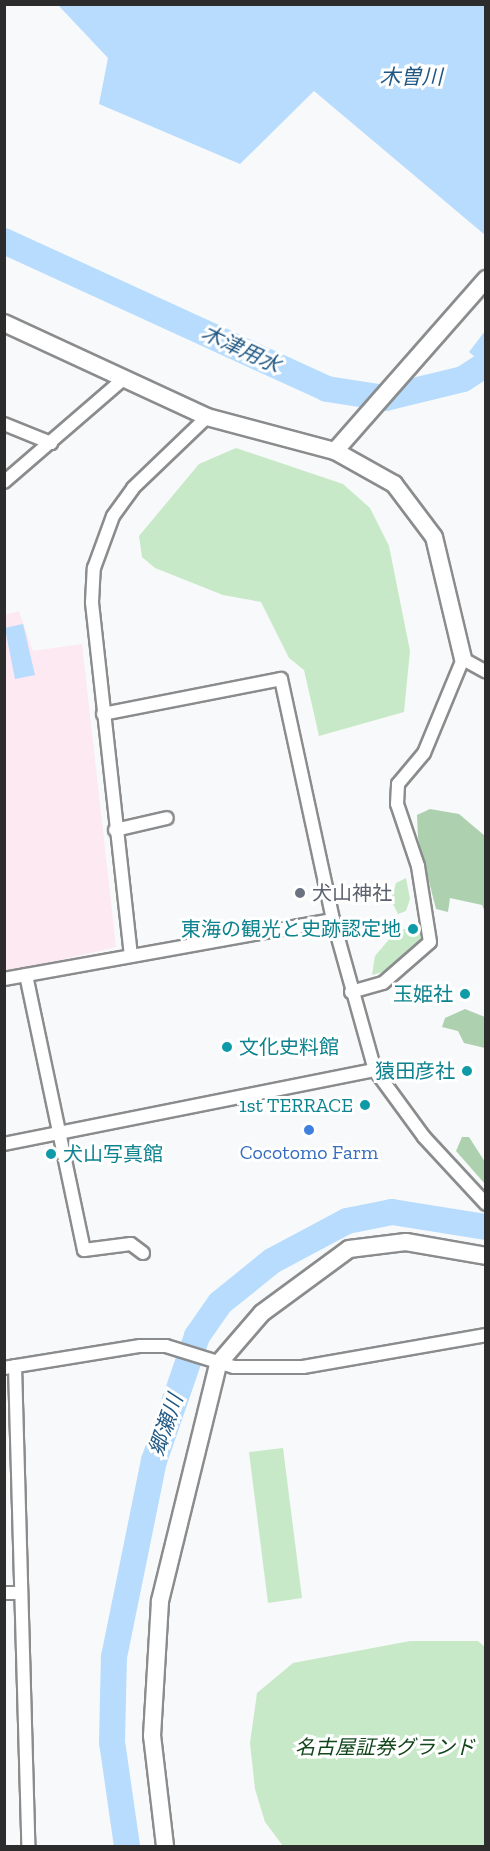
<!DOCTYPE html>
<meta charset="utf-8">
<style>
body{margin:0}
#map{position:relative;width:490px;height:1851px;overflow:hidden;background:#f8f9fa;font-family:"Zilla Slab","Noto Sans JP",serif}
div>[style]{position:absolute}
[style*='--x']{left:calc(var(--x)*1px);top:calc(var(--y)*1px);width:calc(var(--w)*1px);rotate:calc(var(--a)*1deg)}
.education>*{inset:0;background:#fce9f1}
.green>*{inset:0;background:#c7e9c8}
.forest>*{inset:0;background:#add1ae}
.water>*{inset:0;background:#b7dcfe}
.river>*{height:26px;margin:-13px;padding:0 13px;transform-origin:13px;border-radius:13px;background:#b7dcfe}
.roads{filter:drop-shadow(2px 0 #8b8c8d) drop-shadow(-2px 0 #8b8c8d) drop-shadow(0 2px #8b8c8d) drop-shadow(0 -2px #8b8c8d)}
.street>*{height:12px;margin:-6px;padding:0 6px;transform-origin:6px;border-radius:6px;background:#fff}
.secondary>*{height:16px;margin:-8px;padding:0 8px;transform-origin:8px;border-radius:8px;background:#fff}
.dots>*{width:16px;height:16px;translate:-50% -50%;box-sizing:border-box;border:3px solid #fff;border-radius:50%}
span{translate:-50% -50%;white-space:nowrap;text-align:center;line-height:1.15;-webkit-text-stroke:6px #fff;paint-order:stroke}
.worship-label{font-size:20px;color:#5b616d}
.left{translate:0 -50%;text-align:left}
.culture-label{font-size:20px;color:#0d838f}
.right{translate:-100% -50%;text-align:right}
.shop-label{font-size:20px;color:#366cbe}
.park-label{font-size:20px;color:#12461a;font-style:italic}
.water-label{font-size:21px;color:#225984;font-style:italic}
.frame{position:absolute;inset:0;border:6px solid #2c2c2d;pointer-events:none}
</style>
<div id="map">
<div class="education">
<i style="clip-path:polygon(19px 611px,33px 651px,82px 644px,116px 947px,5px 973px,4px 615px)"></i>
</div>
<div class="green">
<i style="clip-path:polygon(236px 448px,343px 484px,370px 508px,389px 546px,410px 651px,404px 712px,319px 736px,304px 670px,289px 658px,261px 602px,223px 595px,155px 568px,142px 557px,139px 536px,199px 464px)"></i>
<i style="clip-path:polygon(406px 878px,410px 899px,406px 911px,398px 914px,391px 900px,396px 883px)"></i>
<i style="clip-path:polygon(422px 925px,424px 939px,387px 971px,372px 975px,375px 956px,396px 931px)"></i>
<i style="clip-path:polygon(283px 1448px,302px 1598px,268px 1603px,249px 1452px)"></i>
<i style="clip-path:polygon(410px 1641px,478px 1641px,485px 1647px,485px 1846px,283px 1846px,265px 1822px,255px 1789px,250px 1743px,257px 1693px,293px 1663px)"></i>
</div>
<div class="forest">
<i style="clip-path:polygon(430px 809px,459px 814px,485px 836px,485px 912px,482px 905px,450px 898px,448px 912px,436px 909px,418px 838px,417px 815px)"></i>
<i style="clip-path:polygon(465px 1009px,485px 1017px,485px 1048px,464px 1043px,458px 1031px,442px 1027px,445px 1018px)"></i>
<i style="clip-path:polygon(462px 1137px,469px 1137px,485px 1162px,485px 1184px,456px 1151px)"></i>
</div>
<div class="water">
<i style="clip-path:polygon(58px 5px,485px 5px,485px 235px,314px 91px,240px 164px,99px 104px,108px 58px)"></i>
<i style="clip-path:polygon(485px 331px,485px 365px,469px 352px)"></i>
<i style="clip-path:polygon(23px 624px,35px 675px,15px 679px,5px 628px)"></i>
</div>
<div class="river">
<i style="--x:4;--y:241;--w:355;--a:24.6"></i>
<i style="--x:327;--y:389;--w:59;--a:8.8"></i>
<i style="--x:385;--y:398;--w:80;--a:-13.7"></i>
<i style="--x:463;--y:379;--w:27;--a:-33"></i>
<i style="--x:127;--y:1846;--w:105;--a:-98.2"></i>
<i style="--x:112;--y:1742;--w:85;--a:-88.7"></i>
<i style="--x:114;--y:1657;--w:200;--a:-78.5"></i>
<i style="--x:154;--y:1461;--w:132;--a:-71"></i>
<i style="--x:197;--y:1336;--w:40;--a:-55.1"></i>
<i style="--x:220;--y:1303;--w:67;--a:-38.9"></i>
<i style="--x:272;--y:1261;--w:85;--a:-28.1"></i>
<i style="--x:347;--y:1221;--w:46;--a:-11.3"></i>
<i style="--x:392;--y:1212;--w:95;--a:9.1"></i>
</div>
<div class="roads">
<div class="street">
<i style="--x:4;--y:424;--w:51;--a:22"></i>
<i style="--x:4;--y:482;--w:155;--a:-40.8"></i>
<i style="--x:103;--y:714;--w:181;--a:-11.1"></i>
<i style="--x:281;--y:679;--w:247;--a:77.8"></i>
<i style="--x:333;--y:920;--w:156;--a:74.4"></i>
<i style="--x:375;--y:1070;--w:83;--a:53.8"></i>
<i style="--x:424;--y:1137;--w:91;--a:47.2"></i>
<i style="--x:115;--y:830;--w:53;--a:-13"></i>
<i style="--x:131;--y:956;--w:356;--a:-96.3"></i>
<i style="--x:92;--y:602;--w:34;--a:-87"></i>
<i style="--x:94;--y:568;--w:55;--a:-69.9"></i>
<i style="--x:113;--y:516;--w:34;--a:-54"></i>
<i style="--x:133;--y:488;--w:103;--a:-43.8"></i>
<i style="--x:26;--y:975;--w:281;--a:78.1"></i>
<i style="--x:84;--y:1250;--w:47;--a:-7.3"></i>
<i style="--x:131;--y:1244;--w:15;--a:37"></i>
<i style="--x:4;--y:979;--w:334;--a:-10.2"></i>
<i style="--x:351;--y:992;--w:33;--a:-16"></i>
<i style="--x:383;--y:983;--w:62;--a:-41.1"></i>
<i style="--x:430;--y:942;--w:77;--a:-99"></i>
<i style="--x:418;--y:866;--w:65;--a:-108.7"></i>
<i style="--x:397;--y:804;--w:20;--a:-87"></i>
<i style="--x:398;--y:784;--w:40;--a:-50"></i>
<i style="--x:424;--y:753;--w:102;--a:-67.5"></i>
<i style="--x:463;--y:659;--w:26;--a:29"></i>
<i style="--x:4;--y:1144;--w:378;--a:-11.3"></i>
<i style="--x:15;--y:1366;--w:480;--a:88.4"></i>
<i style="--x:4;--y:1368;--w:138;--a:-9.2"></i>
<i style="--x:140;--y:1346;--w:26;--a:0"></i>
<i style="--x:166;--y:1346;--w:71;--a:17.2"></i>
<i style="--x:234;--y:1367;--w:69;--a:0"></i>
<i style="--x:303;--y:1367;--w:186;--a:-9.9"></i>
<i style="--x:4;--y:1593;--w:15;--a:0"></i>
</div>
<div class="secondary">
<i style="--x:4;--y:323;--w:224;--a:24.8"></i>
<i style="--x:207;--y:417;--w:132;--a:14.9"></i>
<i style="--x:335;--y:451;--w:68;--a:29.2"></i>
<i style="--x:394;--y:484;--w:66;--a:53"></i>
<i style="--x:434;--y:537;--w:125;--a:76.6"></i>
<i style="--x:335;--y:451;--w:229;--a:-48.7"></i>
<i style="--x:165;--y:1846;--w:111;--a:-96.7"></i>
<i style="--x:152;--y:1736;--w:135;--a:-86.6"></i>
<i style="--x:160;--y:1601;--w:244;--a:-76.2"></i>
<i style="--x:218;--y:1364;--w:67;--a:-49.2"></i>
<i style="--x:262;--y:1313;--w:108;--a:-36.3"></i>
<i style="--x:349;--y:1249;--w:57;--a:-7"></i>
<i style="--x:406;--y:1242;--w:81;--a:9.9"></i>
</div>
</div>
<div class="dots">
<i style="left:300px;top:893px;background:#6b7280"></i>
<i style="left:413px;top:929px;background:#0f9aa8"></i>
<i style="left:465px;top:994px;background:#0f9aa8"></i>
<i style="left:227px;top:1047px;background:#0f9aa8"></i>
<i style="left:467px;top:1071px;background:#0f9aa8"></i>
<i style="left:365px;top:1105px;background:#0f9aa8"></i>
<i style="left:309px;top:1130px;background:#3f7fe0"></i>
<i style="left:51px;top:1154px;background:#0f9aa8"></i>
</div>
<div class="worship-label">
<span class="left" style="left:312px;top:893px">犬山神社</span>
</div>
<div class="culture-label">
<span class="right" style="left:401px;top:929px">東海の観光と史跡認定地</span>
<span class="right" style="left:453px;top:994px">玉姫社</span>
<span class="left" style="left:239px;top:1047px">文化史料館</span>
<span class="right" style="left:455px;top:1071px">猿田彦社</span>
<span class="right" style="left:353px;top:1105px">1st TERRACE</span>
<span class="left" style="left:63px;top:1154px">犬山写真館</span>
</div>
<div class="shop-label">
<span style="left:309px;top:1152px">Cocotomo Farm</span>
</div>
<div class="park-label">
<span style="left:385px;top:1747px">名古屋証券グランド</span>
</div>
<div class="water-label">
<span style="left:411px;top:77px">木曽川</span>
<span style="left:241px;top:349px;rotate:25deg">木津用水</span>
<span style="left:166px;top:1425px;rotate:-71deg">郷瀬川</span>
</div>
<div class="frame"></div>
</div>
